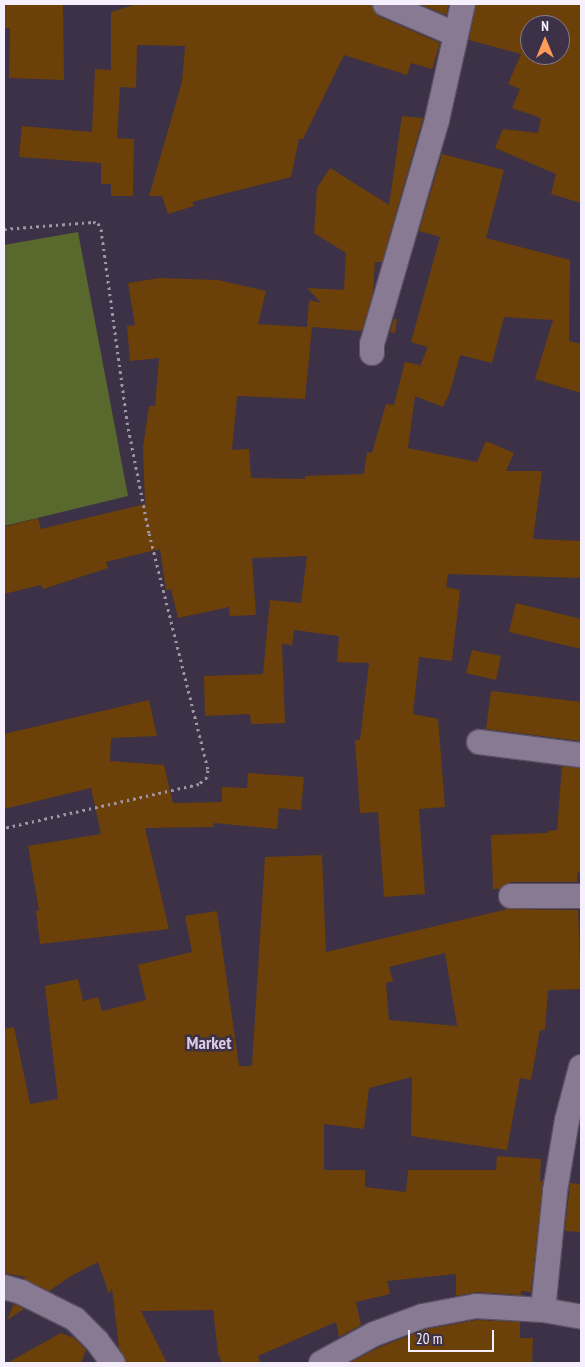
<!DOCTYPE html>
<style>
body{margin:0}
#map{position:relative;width:585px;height:1367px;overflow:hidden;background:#3c3146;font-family:"PT Sans Narrow",sans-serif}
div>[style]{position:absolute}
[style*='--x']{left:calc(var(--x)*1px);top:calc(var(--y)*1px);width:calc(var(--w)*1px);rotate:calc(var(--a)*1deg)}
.green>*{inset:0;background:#59682d}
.building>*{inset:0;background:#6c4009}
.path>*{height:3px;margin-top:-1.5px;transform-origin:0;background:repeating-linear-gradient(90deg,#9e96a7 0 2.5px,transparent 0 6.5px)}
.roads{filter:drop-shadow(1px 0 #5a5062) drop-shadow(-1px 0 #5a5062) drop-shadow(0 1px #5a5062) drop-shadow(0 -1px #5a5062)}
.minor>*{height:24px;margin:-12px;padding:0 12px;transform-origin:12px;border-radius:12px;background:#877a92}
span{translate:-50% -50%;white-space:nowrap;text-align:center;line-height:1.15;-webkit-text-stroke:5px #3c3146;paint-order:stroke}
.quarter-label{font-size:18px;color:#dacce7;font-weight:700}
.frame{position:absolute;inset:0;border:5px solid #f6effd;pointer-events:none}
.north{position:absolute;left:520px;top:15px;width:50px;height:50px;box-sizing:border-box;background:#3c3146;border:1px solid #867d8f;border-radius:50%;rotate:0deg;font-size:14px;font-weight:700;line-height:20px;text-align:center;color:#f6effd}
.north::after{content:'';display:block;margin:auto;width:18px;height:22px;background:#fe9c57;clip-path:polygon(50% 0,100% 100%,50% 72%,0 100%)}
.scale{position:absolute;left:408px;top:1330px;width:86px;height:22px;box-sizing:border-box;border:2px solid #f6effd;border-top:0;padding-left:6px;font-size:15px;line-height:18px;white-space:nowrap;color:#f6effd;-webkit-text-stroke:4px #3c3146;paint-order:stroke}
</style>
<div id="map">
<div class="green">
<i style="clip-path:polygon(78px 232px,128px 496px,4px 526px,4px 245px)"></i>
</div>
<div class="building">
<i style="clip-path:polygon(4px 4px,63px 4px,64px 80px,9px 78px,10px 28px,4px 28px)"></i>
<i style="clip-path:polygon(137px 4px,372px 4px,374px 12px,380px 17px,440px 43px,432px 69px,411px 63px,407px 75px,344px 55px,303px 139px,299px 139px,291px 177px,192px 202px,194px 206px,168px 214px,162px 196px,149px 196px,182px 82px,185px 46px,137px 45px,136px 88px,120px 87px,117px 138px,134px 139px,133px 196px,111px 196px,111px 184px,101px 184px,101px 163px,19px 157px,22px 126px,92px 132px,95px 69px,111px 70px,111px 12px)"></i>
<i style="clip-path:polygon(419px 4px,449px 4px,446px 15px)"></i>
<i style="clip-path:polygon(evenodd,476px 4px,581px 4px,581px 203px,551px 194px,556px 174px,495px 148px,503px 129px,538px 133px,541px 118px,512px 108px,520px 89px,508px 84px,521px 54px,469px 40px,476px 4px,530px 25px,560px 25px,560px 55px,530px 55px,530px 25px)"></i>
<i style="clip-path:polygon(402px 116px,423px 118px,382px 262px,375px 262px,373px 292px,362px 331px,312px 327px,305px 399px,237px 396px,232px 450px,249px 449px,251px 478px,305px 479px,305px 476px,364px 474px,367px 452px,372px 453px,386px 404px,394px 405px,405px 362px,420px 365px,419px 369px,428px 347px,411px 342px,440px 237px,419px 231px,442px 154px,504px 170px,486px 238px,570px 260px,569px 341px,581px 344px,581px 393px,535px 379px,553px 320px,504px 317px,492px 363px,460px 355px,450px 392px,443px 407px,415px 396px,408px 448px,477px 462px,486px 441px,514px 453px,506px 471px,542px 471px,533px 539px,581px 541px,581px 578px,448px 574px,446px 587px,460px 590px,452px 661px,419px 657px,413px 714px,438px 719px,445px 807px,419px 809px,425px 894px,384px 897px,378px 812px,360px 813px,355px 740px,360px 740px,369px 663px,337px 662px,339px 636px,294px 630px,292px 645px,282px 644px,285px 723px,251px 724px,250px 714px,205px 716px,204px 676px,263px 674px,270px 600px,301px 603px,307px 556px,252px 558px,256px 615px,230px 616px,229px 607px,178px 618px,171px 589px,166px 590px,160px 549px,106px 562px,108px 568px,43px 589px,41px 585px,4px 594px,4px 527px,38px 518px,41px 529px,145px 504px,143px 447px,149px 406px,155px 406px,159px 358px,130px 361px,127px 326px,135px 325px,128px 283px,160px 278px,218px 280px,266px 291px,258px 324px,307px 327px,309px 300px,321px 303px,307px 288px,344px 290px,346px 253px,314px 233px,317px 188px,330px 168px,389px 205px)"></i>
<i style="clip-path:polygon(394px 319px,397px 319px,395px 333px,390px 332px)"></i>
<i style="clip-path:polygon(516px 603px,581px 619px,581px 649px,509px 632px)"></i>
<i style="clip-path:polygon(472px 650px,501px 656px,496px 680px,466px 673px)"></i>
<i style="clip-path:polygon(491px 691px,581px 702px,581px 741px,486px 729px)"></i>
<i style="clip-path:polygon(149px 700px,157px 736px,111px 738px,110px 761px,164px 765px,173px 803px,222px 802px,222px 787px,247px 788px,248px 773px,304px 777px,301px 810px,279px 808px,277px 829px,214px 823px,214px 827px,145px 828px,169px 929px,40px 944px,36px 911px,39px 910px,28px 846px,101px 834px,91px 788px,4px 809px,4px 734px)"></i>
<i style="clip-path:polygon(562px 766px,581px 768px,581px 872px,577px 873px,577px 882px,511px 882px,499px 889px,493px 889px,491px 835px,548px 833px,548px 831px,557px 830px)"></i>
<i style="clip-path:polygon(evenodd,322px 855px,326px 952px,508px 909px,578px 910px,581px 989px,548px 990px,545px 1030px,540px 1030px,531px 1080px,520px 1078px,507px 1150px,411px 1136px,412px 1077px,369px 1088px,364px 1129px,324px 1124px,324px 1170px,365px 1170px,365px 1187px,406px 1192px,408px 1170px,496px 1170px,497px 1156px,541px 1159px,540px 1181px,543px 1181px,531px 1292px,521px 1291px,521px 1295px,477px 1292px,456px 1296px,456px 1274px,387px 1281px,390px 1294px,356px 1302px,361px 1325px,339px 1337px,336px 1322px,258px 1356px,260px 1363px,222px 1363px,218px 1353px,213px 1310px,141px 1311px,167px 1363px,126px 1363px,119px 1348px,112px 1288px,109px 1294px,98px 1262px,71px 1276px,49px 1291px,24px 1279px,25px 1277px,4px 1273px,4px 1029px,14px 1027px,30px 1104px,58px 1099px,45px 986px,78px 979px,83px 1001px,98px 997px,102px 1011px,146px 1000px,138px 965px,192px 952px,185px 916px,217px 911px,239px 1066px,252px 1066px,265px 857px,322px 855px,445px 953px,457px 1026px,389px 1020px,386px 983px,393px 981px,389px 967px,445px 953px)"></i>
<i style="clip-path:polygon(570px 1183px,581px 1184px,581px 1232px,565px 1231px)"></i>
<i style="clip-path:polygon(14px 1304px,24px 1309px,7px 1320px)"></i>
<i style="clip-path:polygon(477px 1320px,520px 1322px,520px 1338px,533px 1338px,532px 1363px,349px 1363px,380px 1347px,427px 1329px)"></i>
<i style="clip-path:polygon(61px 1333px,74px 1338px,86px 1350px,81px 1363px,7px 1363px)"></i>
</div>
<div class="path">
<i style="--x:4;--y:229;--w:89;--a:-4.5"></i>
<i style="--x:93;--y:222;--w:5;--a:11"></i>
<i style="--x:98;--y:223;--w:7;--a:63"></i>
<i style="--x:101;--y:229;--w:195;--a:82.3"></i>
<i style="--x:127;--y:422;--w:113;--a:78.8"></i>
<i style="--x:149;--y:533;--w:244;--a:76"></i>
<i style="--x:208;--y:770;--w:7;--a:98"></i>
<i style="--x:207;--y:777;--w:11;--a:139"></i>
<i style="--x:199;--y:784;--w:200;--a:167.3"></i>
</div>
<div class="roads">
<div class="minor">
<i style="--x:385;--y:4;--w:76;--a:23.2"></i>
<i style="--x:372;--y:353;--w:9;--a:-90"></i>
<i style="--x:372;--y:344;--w:233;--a:-73.8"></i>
<i style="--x:437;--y:120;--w:119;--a:-77.4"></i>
<i style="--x:479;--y:742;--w:103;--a:7.3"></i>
<i style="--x:511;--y:896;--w:70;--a:0"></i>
<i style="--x:4;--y:1287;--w:18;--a:16"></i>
<i style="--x:21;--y:1292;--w:60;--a:26.6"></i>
<i style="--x:75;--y:1319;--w:31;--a:45"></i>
<i style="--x:97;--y:1341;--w:27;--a:54"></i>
<i style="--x:543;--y:1310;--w:120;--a:-84.2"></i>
<i style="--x:555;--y:1191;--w:72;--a:-80.4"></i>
<i style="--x:567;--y:1120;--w:55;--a:-75.2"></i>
<i style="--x:321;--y:1363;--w:60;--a:-28.7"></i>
<i style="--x:374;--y:1334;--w:52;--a:-20.2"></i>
<i style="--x:423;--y:1316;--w:54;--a:-10.7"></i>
<i style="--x:476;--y:1306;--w:67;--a:3.4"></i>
<i style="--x:543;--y:1310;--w:39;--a:10"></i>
</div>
</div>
<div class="quarter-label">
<span style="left:209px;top:1043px">Market</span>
</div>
<div class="frame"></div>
<div class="north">N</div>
<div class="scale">20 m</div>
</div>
